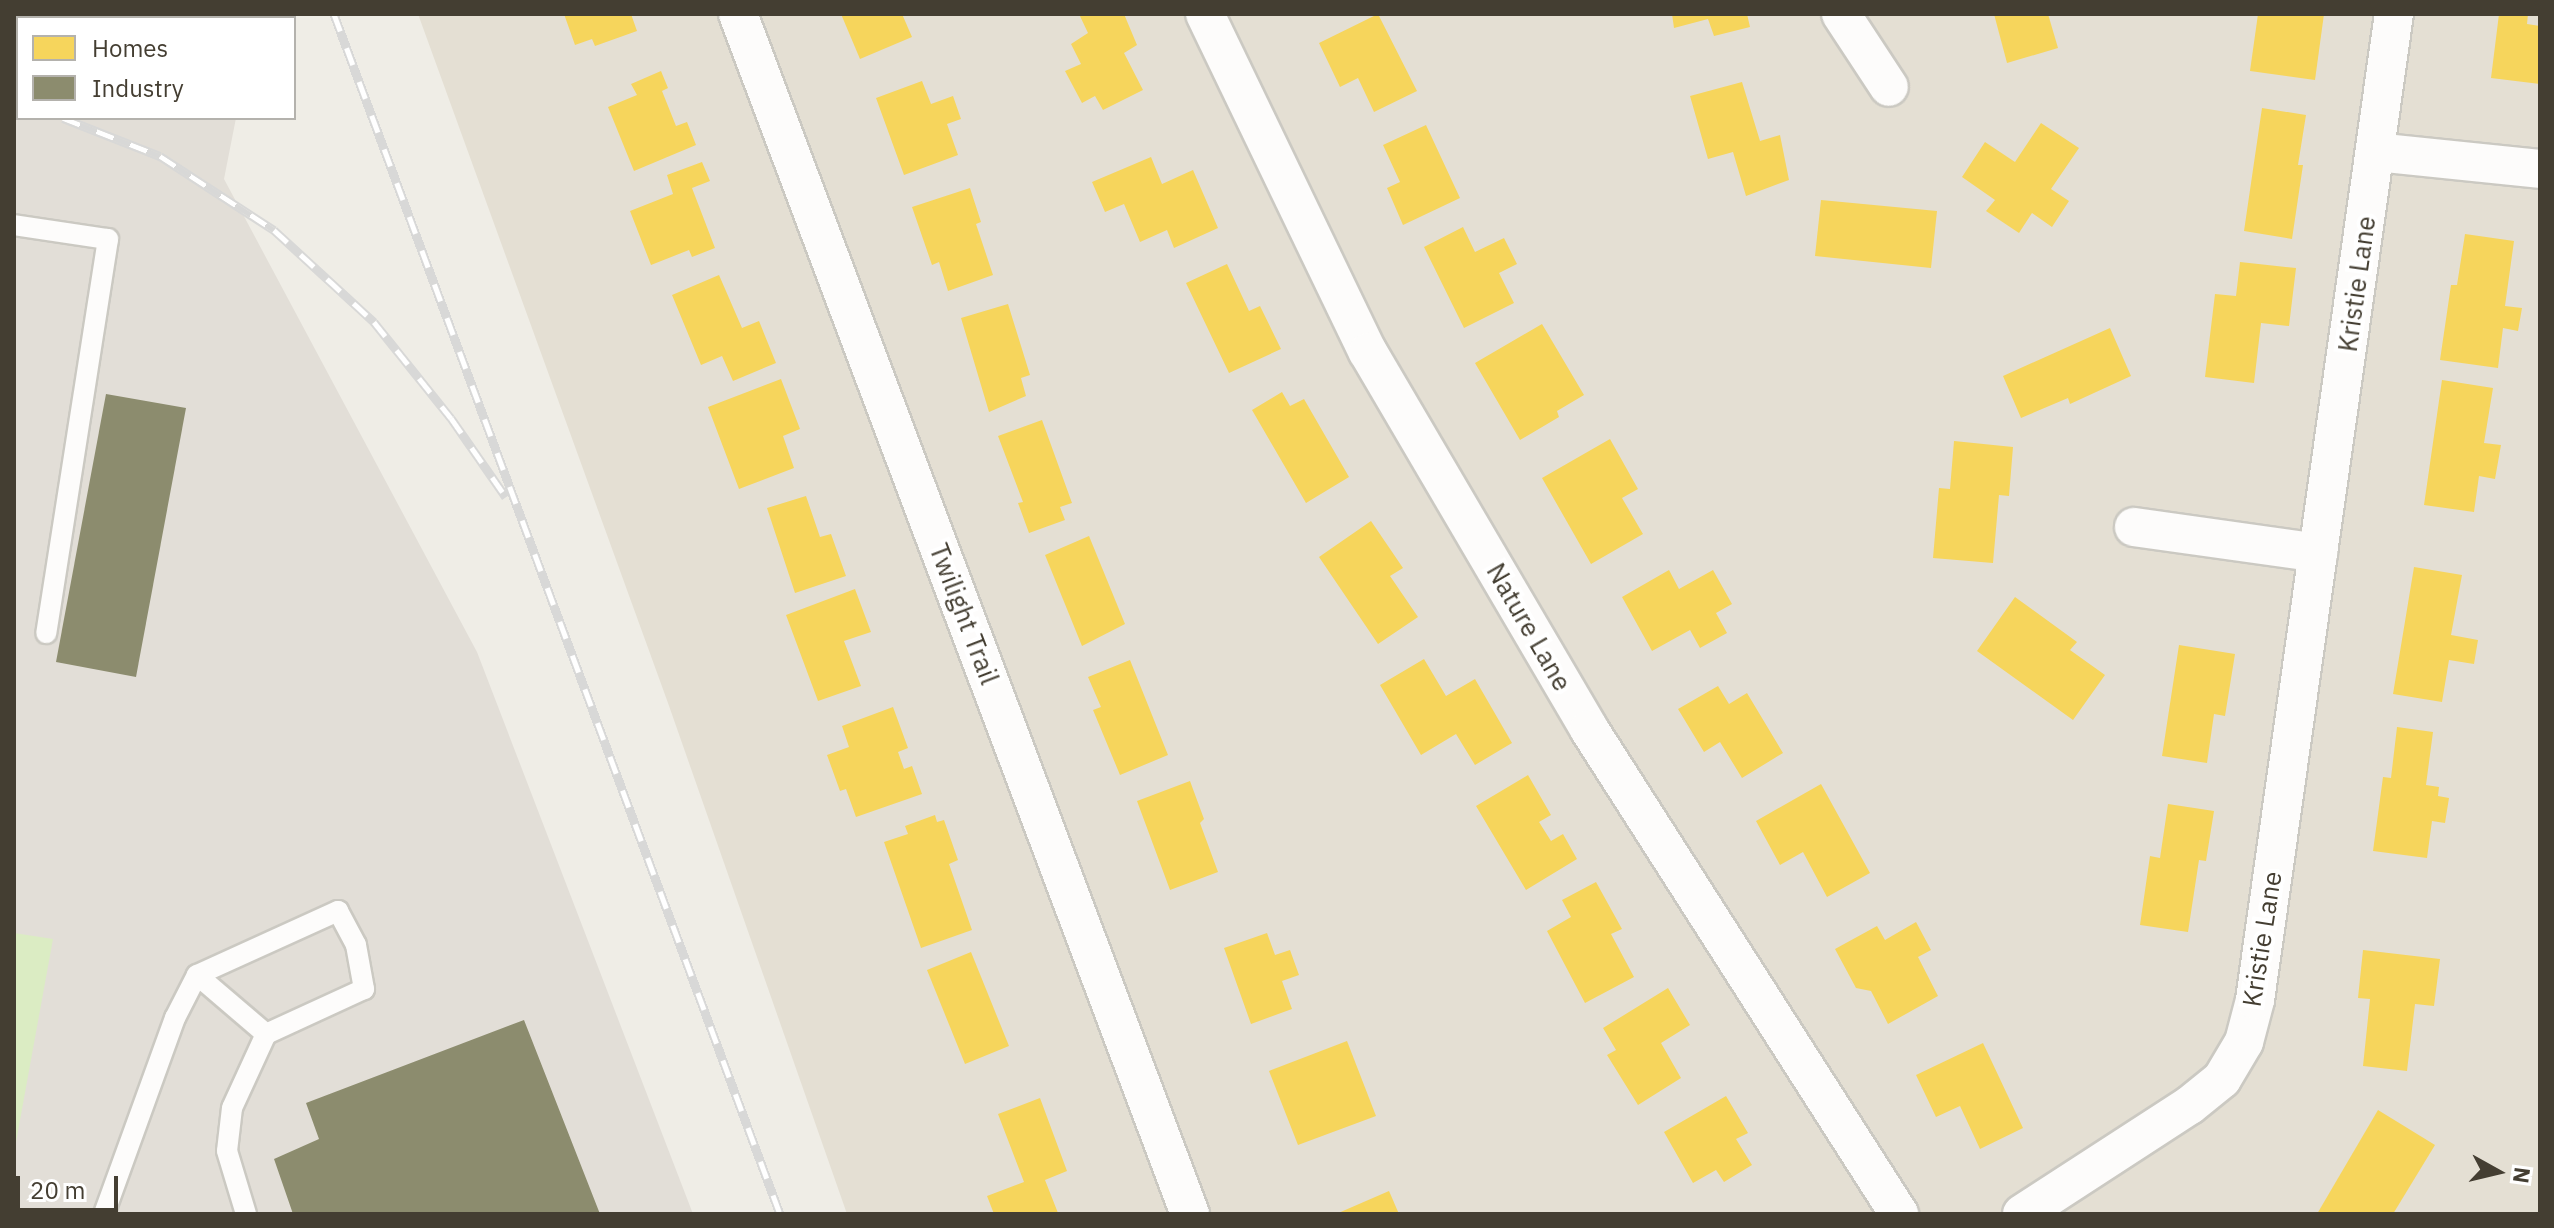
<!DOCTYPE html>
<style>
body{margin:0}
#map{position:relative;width:2554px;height:1228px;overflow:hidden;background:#efede6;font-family:"IBM Plex Sans",sans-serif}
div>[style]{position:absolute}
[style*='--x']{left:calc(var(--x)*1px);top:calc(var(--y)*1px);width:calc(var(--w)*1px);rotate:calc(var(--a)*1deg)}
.residential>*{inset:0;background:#e4dfd3}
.industrial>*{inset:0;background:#e2ded7}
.green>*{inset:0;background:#dbecc3}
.homes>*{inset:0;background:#f6d55c}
.industry>*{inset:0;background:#8c8c6e}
.roads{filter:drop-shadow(2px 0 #cbc9c2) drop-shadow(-2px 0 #cbc9c2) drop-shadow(0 2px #cbc9c2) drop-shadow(0 -2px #cbc9c2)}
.lane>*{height:20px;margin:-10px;padding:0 10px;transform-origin:10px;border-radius:10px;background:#fdfcfb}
.street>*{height:38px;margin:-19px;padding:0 19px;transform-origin:19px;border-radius:19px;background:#fdfcfb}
.rail>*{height:9px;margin-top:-4.5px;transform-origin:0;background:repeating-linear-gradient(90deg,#fff 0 18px,#d8d8d7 0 36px);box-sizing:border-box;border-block:2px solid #d8d8d7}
span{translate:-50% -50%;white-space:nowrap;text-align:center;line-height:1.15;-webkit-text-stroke:8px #fff;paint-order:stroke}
.street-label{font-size:26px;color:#443e32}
.frame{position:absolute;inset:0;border:16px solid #443e32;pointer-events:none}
.legend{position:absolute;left:16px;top:16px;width:280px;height:104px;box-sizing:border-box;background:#fff;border:2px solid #b4b2ad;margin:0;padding:10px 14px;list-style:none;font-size:24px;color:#443e32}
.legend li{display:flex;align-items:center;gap:16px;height:40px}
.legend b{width:40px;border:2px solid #b4b2ad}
.north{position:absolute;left:2458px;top:1132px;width:80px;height:80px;-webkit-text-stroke:6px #fff;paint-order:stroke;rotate:98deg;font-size:22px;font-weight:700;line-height:32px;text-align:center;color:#443e32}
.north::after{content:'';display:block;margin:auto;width:28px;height:36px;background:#443e32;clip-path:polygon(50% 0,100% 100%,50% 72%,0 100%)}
.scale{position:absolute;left:16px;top:1176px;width:102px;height:36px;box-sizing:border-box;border:4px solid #443e32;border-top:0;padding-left:10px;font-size:24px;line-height:28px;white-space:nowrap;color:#443e32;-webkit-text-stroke:6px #fff;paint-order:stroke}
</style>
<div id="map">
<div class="residential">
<i style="clip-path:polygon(418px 14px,2540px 14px,2540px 1214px,847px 1214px,668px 703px)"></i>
</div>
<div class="industrial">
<i style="clip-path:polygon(14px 14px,205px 14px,206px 18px,18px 18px,18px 118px,236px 118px,224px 179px,477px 652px,693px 1214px,14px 1214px)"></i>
</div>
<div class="green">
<i style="clip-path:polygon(14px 933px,53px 939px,14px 1153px)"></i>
</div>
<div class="homes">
<i style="clip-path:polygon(564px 14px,631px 14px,637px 31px,595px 46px,592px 39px,575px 45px)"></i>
<i style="clip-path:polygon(841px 14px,902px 14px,912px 37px,860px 59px)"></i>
<i style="clip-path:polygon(1079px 14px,1124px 14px,1137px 45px,1124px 53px,1143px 90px,1103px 110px,1095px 96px,1082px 103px,1065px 71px,1081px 64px,1071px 44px,1088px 33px)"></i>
<i style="clip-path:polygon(1378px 14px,1417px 91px,1374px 112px,1358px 78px,1340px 87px,1319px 43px)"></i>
<i style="clip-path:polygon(1672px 14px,1747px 14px,1750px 27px,1714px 36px,1708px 19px,1674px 28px)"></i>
<i style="clip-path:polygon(1994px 14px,2048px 14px,2058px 48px,2007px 63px)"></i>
<i style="clip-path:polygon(2258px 14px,2324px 14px,2315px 80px,2250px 71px)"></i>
<i style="clip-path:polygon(2499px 14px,2528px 14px,2527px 24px,2540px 26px,2540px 84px,2491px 78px)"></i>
<i style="clip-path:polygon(661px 71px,668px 88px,662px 91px,676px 126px,687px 122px,696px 145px,634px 171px,608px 107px,637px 95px,631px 84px)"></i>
<i style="clip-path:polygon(922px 81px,931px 104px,953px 96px,961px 119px,947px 124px,958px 155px,904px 175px,876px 98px)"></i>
<i style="clip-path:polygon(1742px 82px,1760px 141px,1780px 135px,1789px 180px,1746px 196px,1733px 152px,1708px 159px,1690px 96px)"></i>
<i style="clip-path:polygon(2262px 108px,2306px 115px,2298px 165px,2303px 165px,2292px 239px,2244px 231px)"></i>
<i style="clip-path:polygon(2041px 123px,2079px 148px,2051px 189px,2069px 201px,2052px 227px,2032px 213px,2019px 233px,1986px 211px,1995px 200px,1962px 177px,1985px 142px,2015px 162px)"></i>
<i style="clip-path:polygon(1426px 125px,1460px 198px,1403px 225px,1387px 188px,1400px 182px,1383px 145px)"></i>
<i style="clip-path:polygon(1151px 157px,1162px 184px,1193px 170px,1218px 228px,1174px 248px,1167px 230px,1140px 242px,1124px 204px,1105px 212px,1092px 182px)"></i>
<i style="clip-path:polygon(702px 162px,710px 181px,692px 188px,715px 248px,692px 257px,689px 250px,651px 265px,630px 211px,673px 194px,667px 175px)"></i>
<i style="clip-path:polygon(970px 188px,981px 222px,976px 224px,993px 275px,948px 291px,939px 262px,932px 265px,912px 207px)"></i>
<i style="clip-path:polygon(1821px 200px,1937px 211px,1931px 268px,1815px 256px)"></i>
<i style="clip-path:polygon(1463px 227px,1475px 252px,1504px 238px,1517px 264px,1499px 273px,1514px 303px,1464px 328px,1424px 247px)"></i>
<i style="clip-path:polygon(2465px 234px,2514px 241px,2505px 306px,2522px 308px,2518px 331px,2503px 328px,2498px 368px,2440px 360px,2451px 285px,2457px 285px)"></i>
<i style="clip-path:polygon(2240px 262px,2296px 268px,2289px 326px,2261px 323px,2254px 383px,2205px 377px,2215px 294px,2236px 296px)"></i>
<i style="clip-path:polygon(1227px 264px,1249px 311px,1260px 306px,1281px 349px,1229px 373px,1186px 283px)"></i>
<i style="clip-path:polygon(719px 275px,742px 328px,759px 321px,776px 363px,733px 381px,722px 356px,701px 365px,672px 295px)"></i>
<i style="clip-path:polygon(1008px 304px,1030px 375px,1021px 378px,1026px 396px,989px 412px,961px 318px)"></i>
<i style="clip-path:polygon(1542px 324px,1584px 395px,1557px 411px,1559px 417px,1520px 440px,1475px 363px)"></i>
<i style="clip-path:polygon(2110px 328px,2131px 376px,2070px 404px,2068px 398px,2021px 418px,2003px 376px)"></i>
<i style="clip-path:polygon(781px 379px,800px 429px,783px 436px,794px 468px,739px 489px,708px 407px)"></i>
<i style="clip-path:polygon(2442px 380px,2493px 388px,2484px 443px,2501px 445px,2495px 479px,2479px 476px,2474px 512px,2424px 505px)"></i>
<i style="clip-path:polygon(1282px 392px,1290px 406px,1304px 399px,1349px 477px,1306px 503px,1252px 410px)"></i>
<i style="clip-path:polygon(1042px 420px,1072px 503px,1060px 507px,1065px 520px,1029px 533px,1018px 503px,1023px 502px,998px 436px)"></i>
<i style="clip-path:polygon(1610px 439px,1638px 489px,1622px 498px,1643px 534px,1591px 564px,1542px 478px)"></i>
<i style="clip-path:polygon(1954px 441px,2013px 447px,2009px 496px,1999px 495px,1993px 563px,1933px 558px,1939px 488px,1950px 489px)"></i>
<i style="clip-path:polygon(806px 496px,820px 537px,831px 534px,846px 576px,795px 593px,767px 508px)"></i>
<i style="clip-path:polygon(1371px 521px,1403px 568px,1390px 576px,1418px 617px,1378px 644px,1319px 557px)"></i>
<i style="clip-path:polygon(1089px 536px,1125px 624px,1082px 646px,1045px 555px)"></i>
<i style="clip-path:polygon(2414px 567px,2462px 575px,2451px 635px,2478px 640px,2474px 664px,2449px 660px,2442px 702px,2393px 694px)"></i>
<i style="clip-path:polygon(1669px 570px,1679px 589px,1713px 570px,1732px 604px,1716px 613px,1727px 633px,1700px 648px,1690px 630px,1652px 651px,1622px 597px)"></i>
<i style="clip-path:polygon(855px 589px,871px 632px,844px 641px,861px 686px,818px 701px,786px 615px)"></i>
<i style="clip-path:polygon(2015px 597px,2077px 642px,2070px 650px,2105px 675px,2073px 720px,1977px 651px)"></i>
<i style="clip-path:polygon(2179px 645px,2235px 654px,2225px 716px,2214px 714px,2207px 763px,2162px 756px)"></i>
<i style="clip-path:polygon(1424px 659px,1446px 696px,1475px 679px,1512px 743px,1475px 765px,1456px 734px,1421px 755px,1380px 685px)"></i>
<i style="clip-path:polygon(1130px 660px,1168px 755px,1120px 775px,1093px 710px,1101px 707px,1088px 677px)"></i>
<i style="clip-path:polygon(1718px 686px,1729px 704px,1747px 693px,1783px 753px,1742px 778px,1720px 742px,1704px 752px,1678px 709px)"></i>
<i style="clip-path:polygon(893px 707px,908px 748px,898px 752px,904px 769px,912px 766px,922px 794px,856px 817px,846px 789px,840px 791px,827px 755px,849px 747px,842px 726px)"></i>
<i style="clip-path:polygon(2397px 727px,2433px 732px,2426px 785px,2439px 787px,2438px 796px,2449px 798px,2445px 823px,2432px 821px,2427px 858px,2373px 851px,2383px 777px,2391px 778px)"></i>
<i style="clip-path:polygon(1528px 775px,1551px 815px,1539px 822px,1551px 841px,1563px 834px,1577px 859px,1526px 890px,1476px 806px)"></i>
<i style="clip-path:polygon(1190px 781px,1204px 819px,1200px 823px,1218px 872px,1170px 890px,1137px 801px)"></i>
<i style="clip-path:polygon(1821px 784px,1870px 873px,1827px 897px,1803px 852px,1780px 865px,1756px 821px)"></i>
<i style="clip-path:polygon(2168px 804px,2214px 811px,2206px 861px,2199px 860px,2188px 932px,2140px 925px,2150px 856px,2160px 858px)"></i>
<i style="clip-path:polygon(935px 815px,937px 822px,944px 820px,958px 860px,949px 864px,972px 930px,921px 948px,884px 842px,908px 834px,905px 826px)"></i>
<i style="clip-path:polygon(1596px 882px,1622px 929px,1611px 934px,1634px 977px,1585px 1003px,1547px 931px,1571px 917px,1562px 900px)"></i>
<i style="clip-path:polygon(1916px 922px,1931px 950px,1918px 957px,1938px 996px,1888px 1024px,1871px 991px,1856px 988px,1835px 949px,1877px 926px,1885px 940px)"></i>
<i style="clip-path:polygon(1267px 933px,1275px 955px,1290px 950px,1299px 975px,1282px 981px,1292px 1009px,1251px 1024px,1224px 948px)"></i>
<i style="clip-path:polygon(2363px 950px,2440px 959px,2434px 1006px,2415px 1004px,2407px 1071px,2363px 1066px,2370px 999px,2358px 998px)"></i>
<i style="clip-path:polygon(971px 952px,1009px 1046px,965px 1064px,927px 970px)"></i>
<i style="clip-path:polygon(1668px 988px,1690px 1025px,1661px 1043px,1681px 1078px,1638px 1105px,1607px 1055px,1616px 1050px,1603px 1028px)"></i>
<i style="clip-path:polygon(1347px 1041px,1376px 1116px,1298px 1145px,1269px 1071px)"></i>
<i style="clip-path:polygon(1983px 1043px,2023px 1128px,1980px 1149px,1960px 1106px,1936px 1117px,1916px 1075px)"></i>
<i style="clip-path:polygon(1726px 1096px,1748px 1133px,1736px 1139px,1752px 1165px,1724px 1182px,1716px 1170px,1693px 1183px,1664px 1132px)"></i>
<i style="clip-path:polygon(1040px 1098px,1067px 1171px,1045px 1180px,1058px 1213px,994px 1214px,987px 1196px,1024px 1182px,998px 1114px)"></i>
<i style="clip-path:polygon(2378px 1110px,2435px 1145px,2393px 1214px,2317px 1214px)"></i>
<i style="clip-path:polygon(1389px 1191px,1399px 1214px,1336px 1214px)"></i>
</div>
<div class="industry">
<i style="clip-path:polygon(152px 14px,202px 14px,203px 18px,153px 18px)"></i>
<i style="clip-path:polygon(106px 394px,186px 408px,136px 677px,56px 662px)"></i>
<i style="clip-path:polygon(524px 1020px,600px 1214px,293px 1214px,274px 1159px,319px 1139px,306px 1103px)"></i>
</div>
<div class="roads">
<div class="lane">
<i style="--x:14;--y:225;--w:95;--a:8.5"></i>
<i style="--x:108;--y:239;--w:399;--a:98.9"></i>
<i style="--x:197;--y:975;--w:91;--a:40.5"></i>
<i style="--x:104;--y:1214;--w:208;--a:-70.1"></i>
<i style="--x:175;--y:1018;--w:48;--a:-62.9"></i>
<i style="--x:197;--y:975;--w:155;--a:-24.4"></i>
<i style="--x:338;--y:911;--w:38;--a:62"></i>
<i style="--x:356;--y:945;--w:45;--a:79.7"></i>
<i style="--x:364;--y:989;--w:108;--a:155.3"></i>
<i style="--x:266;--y:1034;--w:81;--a:114.7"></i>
<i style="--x:232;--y:1108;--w:43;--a:96.6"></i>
<i style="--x:227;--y:1151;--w:66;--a:73.2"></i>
</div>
<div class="street">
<i style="--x:738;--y:14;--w:1282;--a:69.36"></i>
<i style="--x:1205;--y:14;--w:375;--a:64.3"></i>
<i style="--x:1368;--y:352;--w:437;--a:59.6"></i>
<i style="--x:1589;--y:729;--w:576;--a:57.41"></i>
<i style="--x:1841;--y:14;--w:87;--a:56.7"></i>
<i style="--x:2376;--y:152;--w:165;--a:5.9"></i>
<i style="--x:2134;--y:527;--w:186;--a:8"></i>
<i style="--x:2022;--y:1214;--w:200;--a:-33"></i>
<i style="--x:2190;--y:1105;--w:41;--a:-39.1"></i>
<i style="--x:2222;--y:1079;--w:43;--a:-59.3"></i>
<i style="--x:2244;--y:1042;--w:43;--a:-75.3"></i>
<i style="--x:2255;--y:1000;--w:996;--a:-81.98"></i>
</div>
</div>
<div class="rail">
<i style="--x:334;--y:14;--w:1280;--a:69.61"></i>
<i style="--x:14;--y:103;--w:4;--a:14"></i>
<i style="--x:63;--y:118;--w:104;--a:21.4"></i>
<i style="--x:160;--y:156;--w:136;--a:33"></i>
<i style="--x:274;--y:230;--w:136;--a:42.6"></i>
<i style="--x:374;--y:322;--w:123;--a:51.3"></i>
<i style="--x:451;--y:418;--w:96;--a:55.2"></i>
</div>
<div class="street-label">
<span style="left:2357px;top:284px;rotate:-82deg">Kristie Lane</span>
<span style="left:964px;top:614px;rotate:69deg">Twilight Trail</span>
<span style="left:1529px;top:627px;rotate:60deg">Nature Lane</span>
<span style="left:2262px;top:939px;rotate:-81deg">Kristie Lane</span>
</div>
<div class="frame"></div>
<ul class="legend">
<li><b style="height:22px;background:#f6d55c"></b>Homes</li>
<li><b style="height:22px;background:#8c8c6e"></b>Industry</li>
</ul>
<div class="north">N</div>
<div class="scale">20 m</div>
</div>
